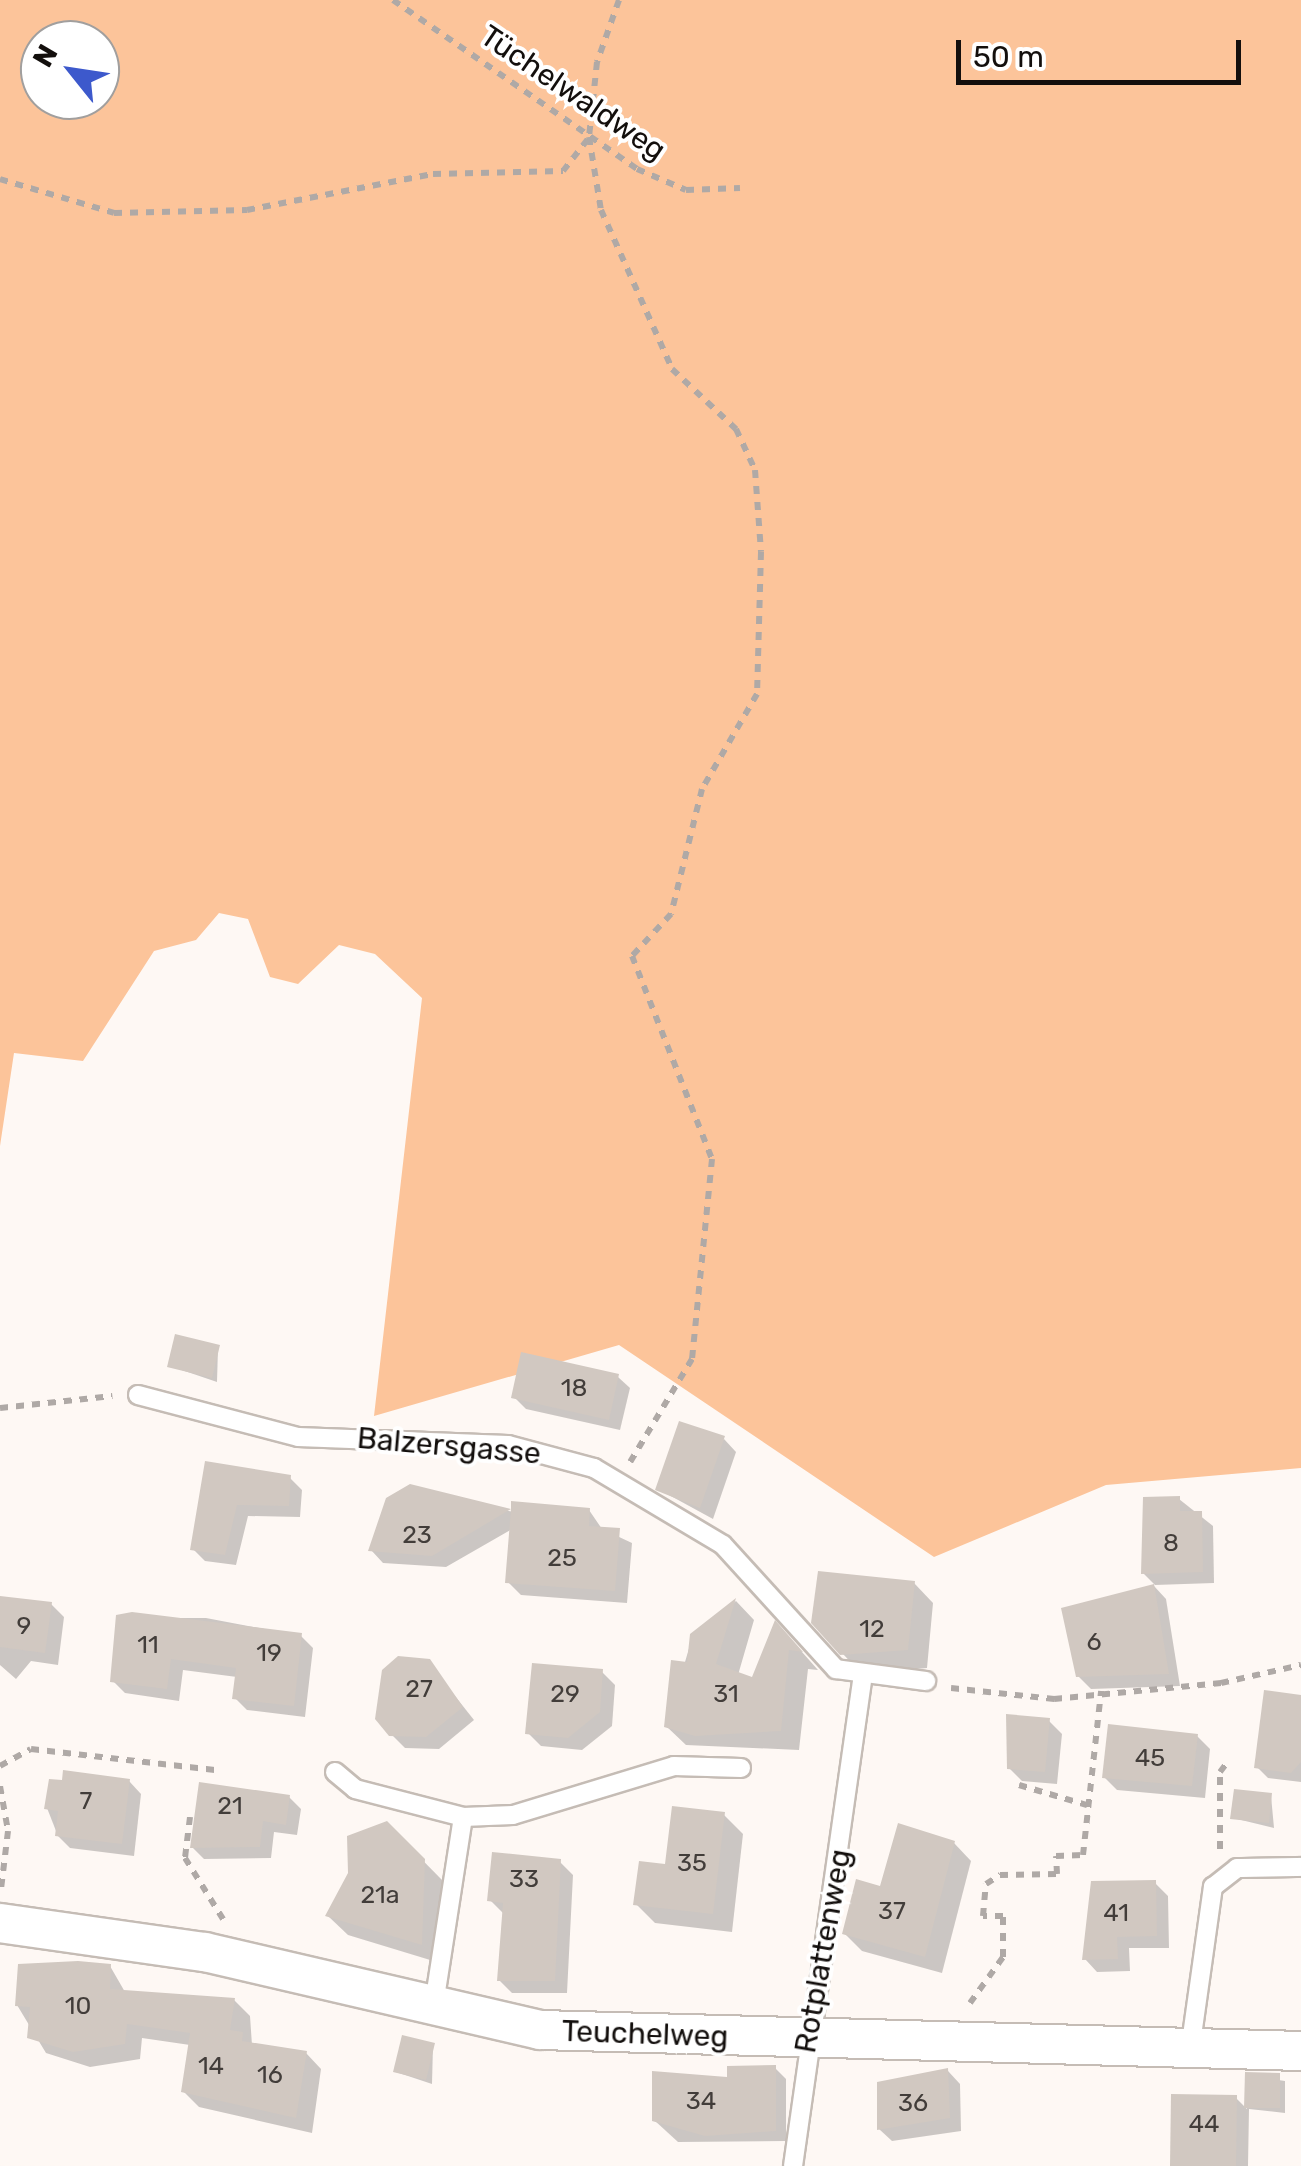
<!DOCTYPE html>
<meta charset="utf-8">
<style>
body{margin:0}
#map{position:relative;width:1301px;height:2166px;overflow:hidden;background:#fef8f4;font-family:Rubik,sans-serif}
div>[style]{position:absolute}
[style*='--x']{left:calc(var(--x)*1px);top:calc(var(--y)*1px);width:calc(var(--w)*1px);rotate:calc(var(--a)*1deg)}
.green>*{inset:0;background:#fcc49a}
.shadow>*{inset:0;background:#0003}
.building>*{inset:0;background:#d1c8c1}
.path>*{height:6px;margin-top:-3px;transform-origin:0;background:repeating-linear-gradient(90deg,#afa9a6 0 8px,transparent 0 16px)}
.roads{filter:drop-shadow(2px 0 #c5bcb5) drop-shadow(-2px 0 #c5bcb5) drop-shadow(0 2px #c5bcb5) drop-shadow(0 -2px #c5bcb5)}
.service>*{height:18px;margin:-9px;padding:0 9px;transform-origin:9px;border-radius:9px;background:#fff}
.minor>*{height:38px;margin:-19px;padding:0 19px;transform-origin:19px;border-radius:19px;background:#fff}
span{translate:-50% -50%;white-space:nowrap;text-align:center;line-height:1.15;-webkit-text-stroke:8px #fff;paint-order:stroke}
.number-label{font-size:25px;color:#423d3a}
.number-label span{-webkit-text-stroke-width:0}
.street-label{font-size:30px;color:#130f0d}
.north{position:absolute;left:20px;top:20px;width:100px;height:100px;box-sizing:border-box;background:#fff;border:2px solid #a19f9e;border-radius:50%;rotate:300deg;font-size:28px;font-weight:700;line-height:40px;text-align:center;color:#130f0d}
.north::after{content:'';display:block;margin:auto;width:35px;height:45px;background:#3d59cc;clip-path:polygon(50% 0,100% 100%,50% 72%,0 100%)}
.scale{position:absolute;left:956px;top:40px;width:285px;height:45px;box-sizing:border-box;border:5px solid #130f0d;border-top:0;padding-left:12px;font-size:30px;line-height:35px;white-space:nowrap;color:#130f0d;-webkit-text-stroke:8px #fff;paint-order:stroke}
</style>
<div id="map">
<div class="green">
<i style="clip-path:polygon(evenodd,0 0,1301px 0,1301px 1468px,1106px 1485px,934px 1557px,619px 1345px,374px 1416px,422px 998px,375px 954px,339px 945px,298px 984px,270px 977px,248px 919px,219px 913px,196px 940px,154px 951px,83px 1061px,14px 1053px,0 1146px,0 0,40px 40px,100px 40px,100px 100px,40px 100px,40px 40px)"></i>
</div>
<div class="shadow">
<i style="clip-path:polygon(218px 1348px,217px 1382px,170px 1366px)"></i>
<i style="clip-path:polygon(618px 1377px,630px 1388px,620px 1430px,526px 1409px,514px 1397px)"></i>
<i style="clip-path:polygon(724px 1439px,736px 1452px,713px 1519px,658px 1489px)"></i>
<i style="clip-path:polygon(207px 1464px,290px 1478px,302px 1490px,300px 1517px,248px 1516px,236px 1565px,205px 1561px,193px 1549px)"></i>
<i style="clip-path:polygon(410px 1487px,513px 1512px,589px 1510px,602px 1529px,632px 1543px,627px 1603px,521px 1595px,508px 1582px,512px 1529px,446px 1567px,383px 1563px,371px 1550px)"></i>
<i style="clip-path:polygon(1179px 1499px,1213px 1526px,1214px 1583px,1155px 1585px,1143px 1573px)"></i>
<i style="clip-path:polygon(914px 1583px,933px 1603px,927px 1668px,862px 1674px,842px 1653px)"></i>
<i style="clip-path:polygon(1154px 1586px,1166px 1599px,1180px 1686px,1091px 1689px,1078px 1676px)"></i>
<i style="clip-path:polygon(0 1599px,51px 1604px,64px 1617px,58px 1665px,31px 1661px,16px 1679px,0 1665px)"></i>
<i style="clip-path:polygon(736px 1601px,754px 1620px,738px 1675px,753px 1680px,794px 1643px,818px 1670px,808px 1669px,799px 1750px,686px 1745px,666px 1726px,693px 1635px)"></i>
<i style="clip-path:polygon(119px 1618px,206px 1618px,301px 1636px,313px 1648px,305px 1717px,247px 1710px,235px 1698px,237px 1677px,183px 1670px,179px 1701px,125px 1693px,113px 1681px)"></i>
<i style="clip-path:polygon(428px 1662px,474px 1720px,439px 1749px,405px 1748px,391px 1734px)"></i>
<i style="clip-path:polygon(602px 1672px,615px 1685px,612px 1726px,582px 1750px,541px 1746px,528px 1733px)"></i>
<i style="clip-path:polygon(1301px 1698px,1301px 1782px,1268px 1778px,1257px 1767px)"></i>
<i style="clip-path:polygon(1049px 1721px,1062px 1734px,1057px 1784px,1022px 1781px,1009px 1768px)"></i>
<i style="clip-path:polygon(1197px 1736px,1210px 1749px,1205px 1798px,1117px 1790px,1104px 1777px)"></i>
<i style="clip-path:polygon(129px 1781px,141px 1794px,134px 1856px,70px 1848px,58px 1836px,47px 1808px)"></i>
<i style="clip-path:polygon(1271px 1796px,1274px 1828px,1233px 1818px)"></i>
<i style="clip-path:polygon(289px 1797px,301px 1809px,297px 1835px,274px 1832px,271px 1858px,204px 1859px,192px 1847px)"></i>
<i style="clip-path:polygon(724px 1815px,743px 1834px,732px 1932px,655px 1923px,636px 1904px)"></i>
<i style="clip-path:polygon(387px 1824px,443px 1881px,440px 1963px,348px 1935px,328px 1916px)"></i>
<i style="clip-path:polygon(954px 1843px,971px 1861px,942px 1973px,862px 1951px,844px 1933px,882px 1889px)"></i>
<i style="clip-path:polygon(560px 1862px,573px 1875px,567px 1993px,512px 1993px,499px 1980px,503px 1913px,490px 1900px)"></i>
<i style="clip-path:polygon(1155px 1883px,1168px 1896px,1169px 1948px,1129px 1948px,1130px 1971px,1097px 1972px,1085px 1959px)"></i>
<i style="clip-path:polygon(110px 1966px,125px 1992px,234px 2000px,250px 2016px,252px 2045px,306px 2053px,321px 2069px,312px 2133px,199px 2107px,183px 2091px,190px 2045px,142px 2038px,140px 2059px,90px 2067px,46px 2053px,17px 2005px)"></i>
<i style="clip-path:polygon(433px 2045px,432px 2084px,396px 2072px)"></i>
<i style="clip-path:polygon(775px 2068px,786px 2079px,786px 2141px,678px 2142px,654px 2120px,729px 2080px)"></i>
<i style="clip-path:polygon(948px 2071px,960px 2084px,961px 2131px,892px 2141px,879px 2129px)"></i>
<i style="clip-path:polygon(1247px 2075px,1285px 2081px,1285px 2113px,1249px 2109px,1248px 2166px,1172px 2166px,1236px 2098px,1247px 2109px)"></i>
</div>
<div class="building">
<i style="clip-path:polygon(175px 1334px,220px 1345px,212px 1378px,167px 1367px)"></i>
<i style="clip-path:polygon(521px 1352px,619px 1374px,609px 1420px,511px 1398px)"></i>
<i style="clip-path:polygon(679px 1421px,725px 1436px,700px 1508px,655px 1490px)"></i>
<i style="clip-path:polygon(205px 1461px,291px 1475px,289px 1506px,237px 1505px,225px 1555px,190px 1550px)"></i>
<i style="clip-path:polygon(410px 1484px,511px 1509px,511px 1501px,590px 1508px,589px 1526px,620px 1528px,615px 1591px,505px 1583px,511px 1509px,432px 1556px,368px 1551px,386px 1498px)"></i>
<i style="clip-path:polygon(1180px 1496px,1180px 1511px,1202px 1511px,1203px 1572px,1141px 1574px,1143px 1497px)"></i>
<i style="clip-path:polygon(818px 1571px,915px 1581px,908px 1650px,840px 1655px,811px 1623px)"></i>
<i style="clip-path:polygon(1154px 1584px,1169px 1674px,1076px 1677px,1061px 1608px)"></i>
<i style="clip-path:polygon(0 1596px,52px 1602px,45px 1653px,0 1647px)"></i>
<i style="clip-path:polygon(736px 1598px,716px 1664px,752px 1677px,775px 1620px,803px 1652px,789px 1650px,781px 1731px,695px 1736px,664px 1727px,671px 1660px,687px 1662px,690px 1634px)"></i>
<i style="clip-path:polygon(132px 1612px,302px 1633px,294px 1706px,232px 1699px,236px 1668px,171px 1659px,167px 1689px,110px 1682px,116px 1615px)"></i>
<i style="clip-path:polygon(398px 1656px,430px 1659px,463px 1707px,426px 1737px,389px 1736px,375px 1719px,382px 1670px)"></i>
<i style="clip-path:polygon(532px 1663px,603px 1669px,600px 1712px,568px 1738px,525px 1734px)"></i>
<i style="clip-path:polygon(1264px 1690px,1301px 1695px,1301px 1762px,1291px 1773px,1254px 1768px)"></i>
<i style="clip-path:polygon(1006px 1714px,1050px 1718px,1045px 1772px,1007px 1769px)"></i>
<i style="clip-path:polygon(1108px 1724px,1198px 1734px,1192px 1786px,1102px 1778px)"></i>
<i style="clip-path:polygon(63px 1770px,130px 1779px,122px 1844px,55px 1836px,58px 1811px,44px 1809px,49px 1779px,62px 1780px)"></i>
<i style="clip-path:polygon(199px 1782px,290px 1795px,286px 1825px,263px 1821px,260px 1847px,190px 1848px)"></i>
<i style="clip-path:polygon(1234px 1789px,1272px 1793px,1269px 1823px,1230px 1819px)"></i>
<i style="clip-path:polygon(672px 1806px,725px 1812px,713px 1914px,633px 1905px,639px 1861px,665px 1864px)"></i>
<i style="clip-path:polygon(387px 1821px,425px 1859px,422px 1945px,325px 1916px,348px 1873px,347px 1836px)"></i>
<i style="clip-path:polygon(898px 1823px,955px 1841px,925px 1957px,842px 1934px,856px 1879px,880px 1886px)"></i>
<i style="clip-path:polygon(492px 1852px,561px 1859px,555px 1981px,497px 1981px,503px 1903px,487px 1901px)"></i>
<i style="clip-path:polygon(1156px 1880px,1157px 1936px,1117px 1937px,1118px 1959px,1082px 1960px,1091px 1881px)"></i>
<i style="clip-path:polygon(78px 1961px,111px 1964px,110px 1989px,235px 1998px,230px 2030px,243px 2032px,242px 2041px,307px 2051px,296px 2118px,181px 2092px,190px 2033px,127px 2024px,125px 2044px,73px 2052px,27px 2038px,30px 2007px,15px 2006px,18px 1964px)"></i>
<i style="clip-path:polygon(402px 2035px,435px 2043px,426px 2080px,393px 2072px)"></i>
<i style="clip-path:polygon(776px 2065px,776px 2131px,705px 2136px,652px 2121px,652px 2071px,727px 2077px,727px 2066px)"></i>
<i style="clip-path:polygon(948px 2068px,950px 2118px,877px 2130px,877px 2082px)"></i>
<i style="clip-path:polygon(1245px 2072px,1280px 2073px,1280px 2108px,1244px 2108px)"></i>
<i style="clip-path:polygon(1171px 2094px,1237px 2095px,1236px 2166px,1170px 2166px)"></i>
</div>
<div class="path">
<i style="--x:393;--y:0;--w:297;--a:34.7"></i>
<i style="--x:637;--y:169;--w:53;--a:23.2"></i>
<i style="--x:686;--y:190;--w:54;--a:-2.1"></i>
<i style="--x:619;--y:0;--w:66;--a:109.5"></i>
<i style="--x:597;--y:62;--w:75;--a:96.1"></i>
<i style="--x:589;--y:137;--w:74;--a:80.7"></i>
<i style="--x:601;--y:210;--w:174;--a:65.9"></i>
<i style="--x:672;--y:369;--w:88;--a:43.2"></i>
<i style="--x:736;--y:429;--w:45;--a:65.1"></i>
<i style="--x:755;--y:470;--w:82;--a:85.8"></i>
<i style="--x:761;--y:552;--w:142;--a:91.6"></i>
<i style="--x:757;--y:694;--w:110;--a:120.1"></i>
<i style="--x:702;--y:789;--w:129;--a:103.9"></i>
<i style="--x:671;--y:914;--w:57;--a:132.9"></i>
<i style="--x:632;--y:956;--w:218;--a:68.5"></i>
<i style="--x:712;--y:1159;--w:201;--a:95.7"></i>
<i style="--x:692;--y:1359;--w:120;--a:121"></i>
<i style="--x:0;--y:179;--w:119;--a:16.6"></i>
<i style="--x:114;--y:213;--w:133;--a:-1.3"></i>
<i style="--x:247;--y:210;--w:189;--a:-11"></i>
<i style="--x:433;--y:174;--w:130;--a:-1.3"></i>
<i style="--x:563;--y:171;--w:41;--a:-52"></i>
<i style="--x:0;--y:1408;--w:113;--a:-6.1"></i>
<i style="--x:951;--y:1688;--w:104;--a:6.1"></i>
<i style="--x:1054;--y:1699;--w:168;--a:-5.5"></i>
<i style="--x:1221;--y:1683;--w:82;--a:-12.7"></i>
<i style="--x:0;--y:1766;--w:35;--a:-29"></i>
<i style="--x:31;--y:1749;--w:185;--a:6.5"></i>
<i style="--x:1019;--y:1785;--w:71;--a:16.4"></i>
<i style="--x:0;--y:1786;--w:46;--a:79.9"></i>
<i style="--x:8;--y:1831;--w:58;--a:96.9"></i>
<i style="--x:190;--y:1817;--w:41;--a:97"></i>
<i style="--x:185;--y:1858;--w:72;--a:58.1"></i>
<i style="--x:1220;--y:1849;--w:77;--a:-90"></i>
<i style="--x:1220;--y:1772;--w:15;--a:-53"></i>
<i style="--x:970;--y:2003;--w:57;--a:-54.3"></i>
<i style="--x:1003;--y:1957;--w:41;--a:-90"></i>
<i style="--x:1003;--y:1916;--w:20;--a:180"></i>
<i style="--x:983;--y:1916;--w:32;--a:-85"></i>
<i style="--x:986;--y:1884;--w:17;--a:-33"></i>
<i style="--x:1000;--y:1875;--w:57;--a:-1"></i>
<i style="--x:1057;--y:1874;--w:18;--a:-93"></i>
<i style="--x:1056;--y:1856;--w:27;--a:-2"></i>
<i style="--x:1083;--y:1855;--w:165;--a:-83.7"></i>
</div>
<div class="roads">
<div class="service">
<i style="--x:138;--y:1395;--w:165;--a:14.7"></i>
<i style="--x:298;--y:1437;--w:210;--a:2.2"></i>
<i style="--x:508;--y:1445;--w:89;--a:15"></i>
<i style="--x:594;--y:1468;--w:150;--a:30.8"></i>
<i style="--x:723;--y:1545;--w:168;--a:47.7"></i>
<i style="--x:836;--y:1669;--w:91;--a:7.6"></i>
<i style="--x:335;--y:1772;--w:26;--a:40"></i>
<i style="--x:355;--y:1789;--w:112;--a:14.5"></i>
<i style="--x:463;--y:1817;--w:195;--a:98.8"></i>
<i style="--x:463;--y:1817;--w:50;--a:-2.3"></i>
<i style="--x:513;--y:1815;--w:168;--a:-16.9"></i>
<i style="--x:674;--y:1766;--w:67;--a:1.7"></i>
<i style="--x:1191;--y:2043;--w:158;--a:-82"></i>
<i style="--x:1213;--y:1887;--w:31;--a:-38"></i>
<i style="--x:1237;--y:1868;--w:64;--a:-0.9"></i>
<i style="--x:793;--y:2166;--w:494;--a:-81.9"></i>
</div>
<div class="minor">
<i style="--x:0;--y:1923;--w:207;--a:8.1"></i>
<i style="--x:205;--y:1952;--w:344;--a:13.1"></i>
<i style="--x:540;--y:2030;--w:761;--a:1.58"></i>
</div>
</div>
<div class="number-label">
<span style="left:574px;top:1388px">18</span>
<span style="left:417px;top:1535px">23</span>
<span style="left:1171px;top:1543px">8</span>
<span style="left:562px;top:1558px">25</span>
<span style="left:24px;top:1626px">9</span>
<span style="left:872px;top:1629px">12</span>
<span style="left:1094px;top:1642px">6</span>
<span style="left:148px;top:1645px">11</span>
<span style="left:269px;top:1653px">19</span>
<span style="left:419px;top:1689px">27</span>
<span style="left:565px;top:1694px">29</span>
<span style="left:726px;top:1694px">31</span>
<span style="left:1150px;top:1758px">45</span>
<span style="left:86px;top:1801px">7</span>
<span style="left:230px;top:1806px">21</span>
<span style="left:692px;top:1863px">35</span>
<span style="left:524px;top:1879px">33</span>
<span style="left:380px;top:1895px">21a</span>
<span style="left:892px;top:1911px">37</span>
<span style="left:1116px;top:1913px">41</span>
<span style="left:78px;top:2006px">10</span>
<span style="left:211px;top:2066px">14</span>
<span style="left:270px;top:2075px">16</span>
<span style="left:701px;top:2101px">34</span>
<span style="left:913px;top:2103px">36</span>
<span style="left:1204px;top:2124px">44</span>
</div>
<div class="street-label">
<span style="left:573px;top:93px;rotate:34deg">Tüchelwaldweg</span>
<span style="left:449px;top:1446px;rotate:5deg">Balzersgasse</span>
<span style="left:823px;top:1951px;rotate:-80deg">Rotplattenweg</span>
<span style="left:645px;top:2034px;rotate:2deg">Teuchelweg</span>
</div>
<div class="north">N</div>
<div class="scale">50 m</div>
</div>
